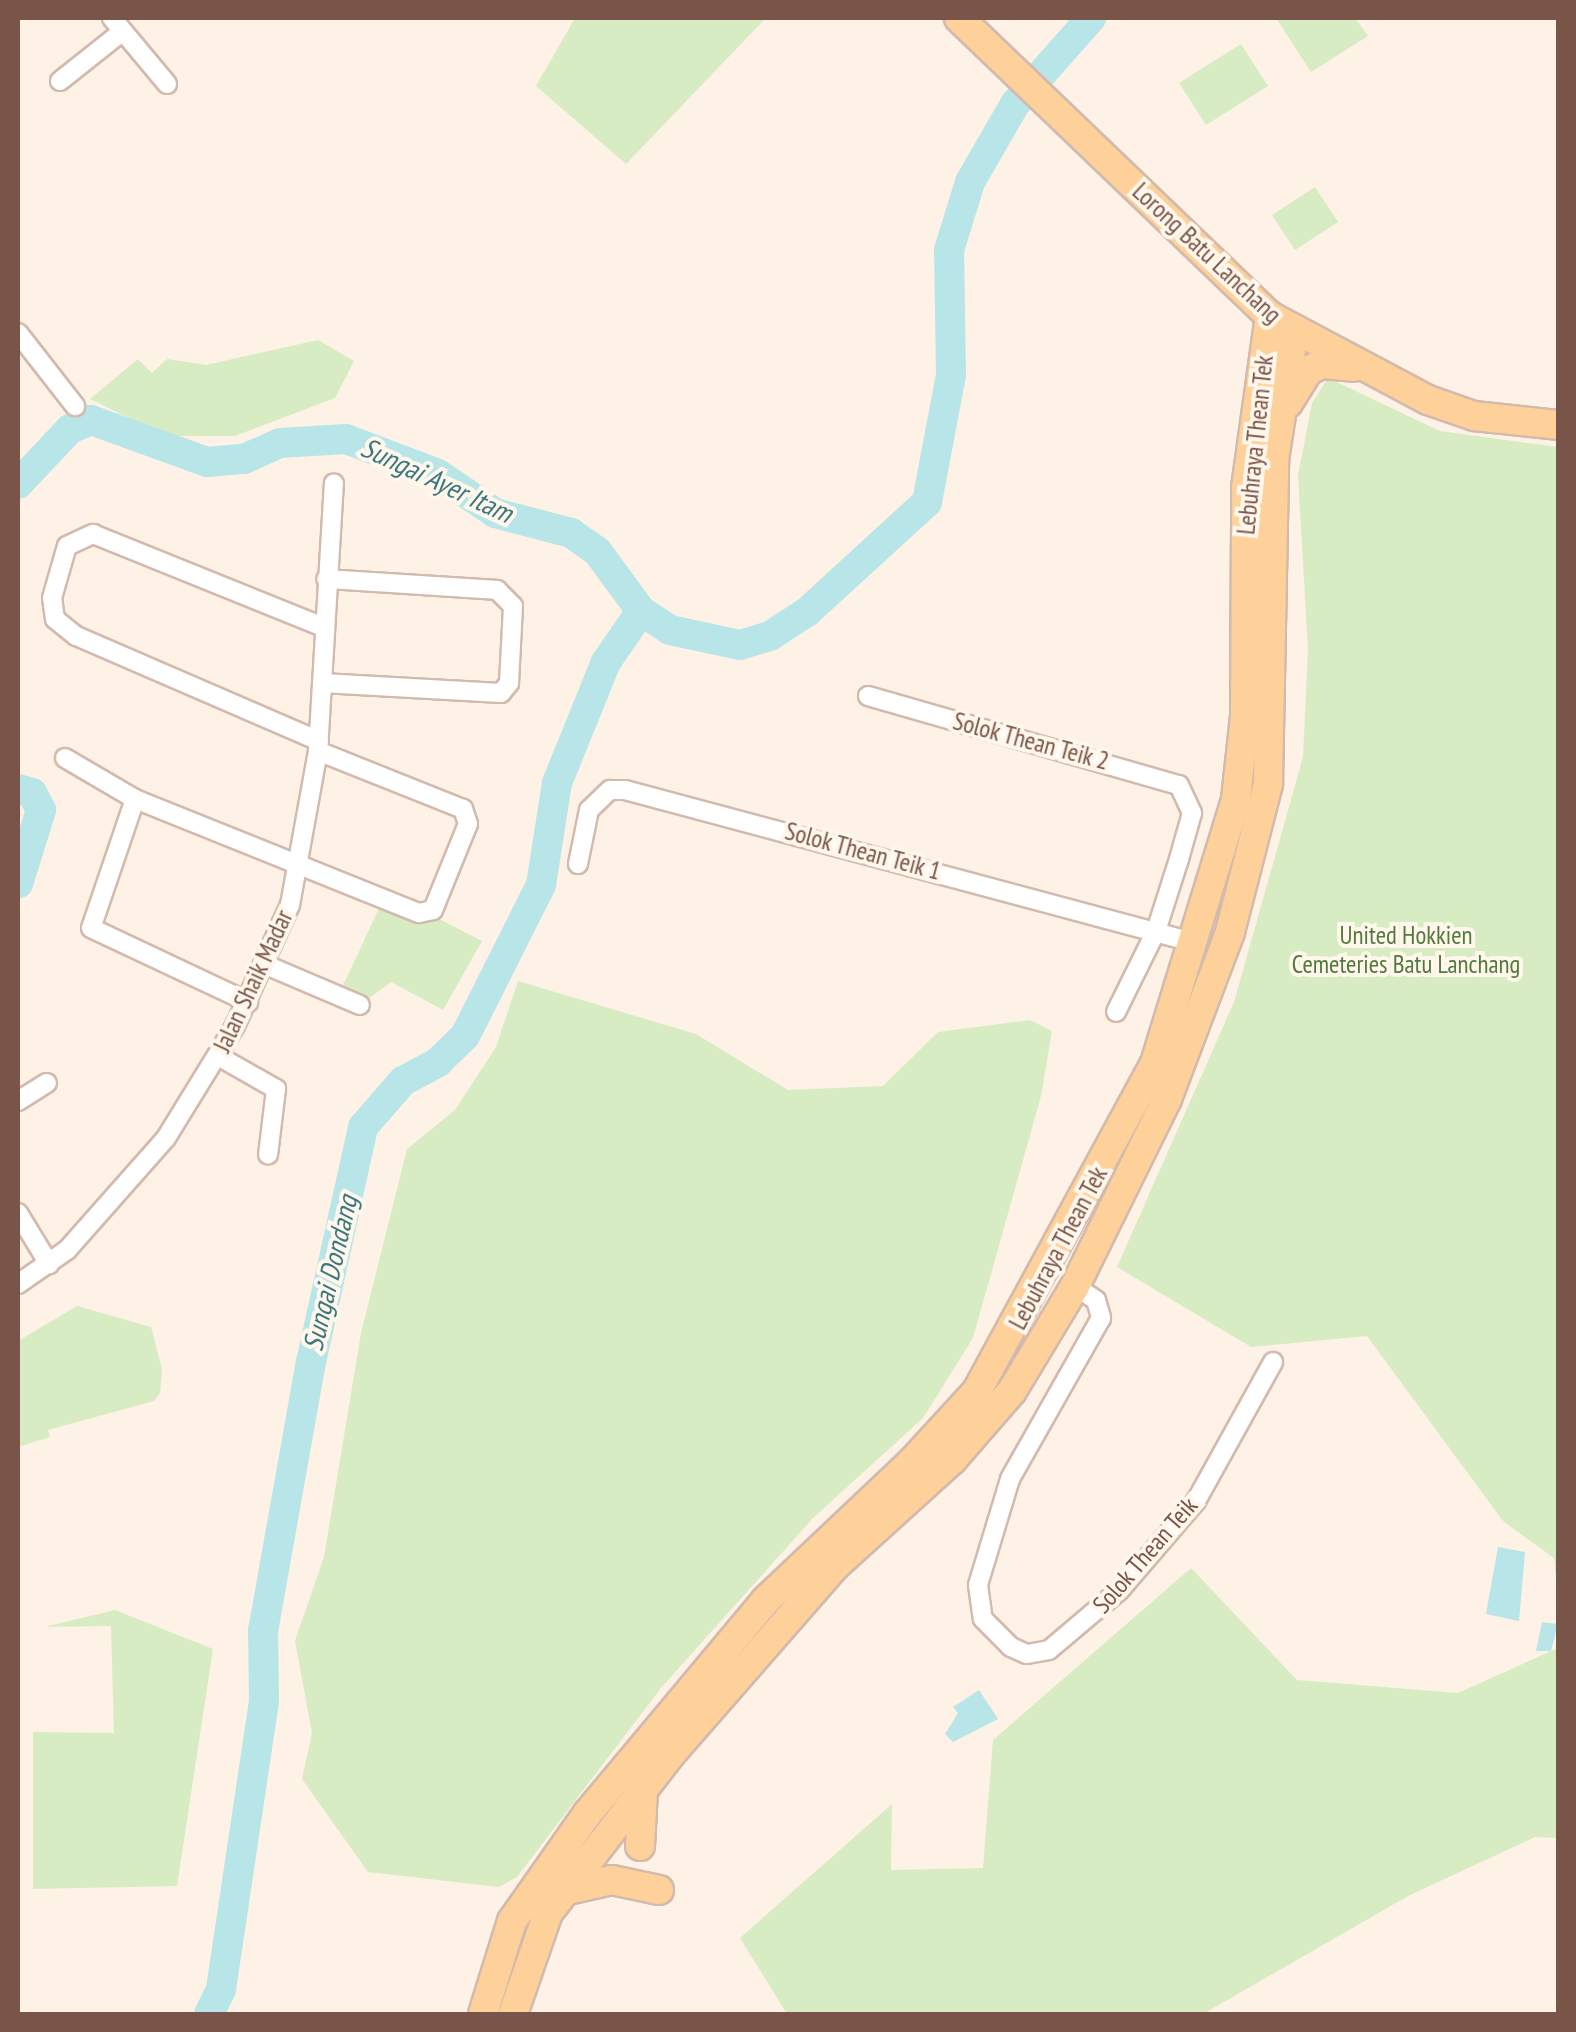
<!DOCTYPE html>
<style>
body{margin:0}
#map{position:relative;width:1576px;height:2032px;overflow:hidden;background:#fdf2e5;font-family:"PT Sans Narrow",sans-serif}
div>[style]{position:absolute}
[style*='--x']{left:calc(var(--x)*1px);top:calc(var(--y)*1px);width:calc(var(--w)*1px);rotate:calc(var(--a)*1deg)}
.green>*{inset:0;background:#d7ecc2}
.water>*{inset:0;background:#b8e5e8}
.river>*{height:30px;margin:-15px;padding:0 15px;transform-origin:15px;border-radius:15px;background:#b8e5e8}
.roads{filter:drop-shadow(2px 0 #d2baad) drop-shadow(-2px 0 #d2baad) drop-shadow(0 2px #d2baad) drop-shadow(0 -2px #d2baad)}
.minor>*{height:18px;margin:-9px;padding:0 9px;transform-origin:9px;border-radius:9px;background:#fff}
.primary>*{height:28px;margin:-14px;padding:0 14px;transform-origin:14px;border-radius:14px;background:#ffd19a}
span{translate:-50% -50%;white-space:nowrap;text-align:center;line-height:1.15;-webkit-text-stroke:8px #fff6ec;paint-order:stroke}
.street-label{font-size:25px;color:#785548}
.park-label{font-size:25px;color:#53793d}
.water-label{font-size:28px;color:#3b787e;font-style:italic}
.frame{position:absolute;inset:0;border:20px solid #785548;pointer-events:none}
</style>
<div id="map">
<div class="green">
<i style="clip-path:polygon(575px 18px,766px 18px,626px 164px,536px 86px)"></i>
<i style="clip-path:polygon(1276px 18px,1355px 18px,1368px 36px,1311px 72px)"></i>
<i style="clip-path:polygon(1241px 44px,1268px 86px,1206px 125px,1179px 83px)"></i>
<i style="clip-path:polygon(1315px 187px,1338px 222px,1295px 250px,1272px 215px)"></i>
<i style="clip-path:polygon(318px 340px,354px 361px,335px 398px,235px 436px,166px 436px,90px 399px,138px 359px,152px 373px,167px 359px,206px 365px)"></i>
<i style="clip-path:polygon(1328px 378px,1440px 431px,1558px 447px,1558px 1598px,1554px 1558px,1503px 1521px,1367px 1336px,1251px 1347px,1117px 1267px,1234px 1002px,1303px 757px,1308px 650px,1298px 476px,1312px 403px)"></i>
<i style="clip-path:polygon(381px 904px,437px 918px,482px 941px,443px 1010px,391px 982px,367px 1000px,341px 990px)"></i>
<i style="clip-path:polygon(518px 981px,696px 1034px,788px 1090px,883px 1086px,938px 1032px,1030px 1020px,1052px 1031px,1041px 1096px,973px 1338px,923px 1418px,813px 1518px,661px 1688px,517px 1877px,499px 1887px,368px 1872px,302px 1779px,312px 1733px,295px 1641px,324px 1557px,361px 1333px,407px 1149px,455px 1110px,496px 1047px)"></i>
<i style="clip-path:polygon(77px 1306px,151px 1327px,162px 1369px,160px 1393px,154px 1401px,48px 1430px,50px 1437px,18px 1447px,18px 1341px)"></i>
<i style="clip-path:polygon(1191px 1568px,1297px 1680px,1458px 1693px,1558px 1648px,1558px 1838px,1535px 1837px,1408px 1896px,1203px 2014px,787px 2014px,740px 1938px,892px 1804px,891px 1870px,983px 1868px,993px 1740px)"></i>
<i style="clip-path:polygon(115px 1610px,213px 1649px,177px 1886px,33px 1889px,33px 1732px,114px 1733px,111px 1626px,45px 1627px)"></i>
</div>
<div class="water">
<i style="clip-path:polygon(1498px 1547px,1525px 1552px,1519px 1621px,1486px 1614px)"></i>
<i style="clip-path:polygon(1542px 1622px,1558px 1624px,1551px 1651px,1536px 1651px)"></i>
<i style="clip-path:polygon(979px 1690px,998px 1719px,953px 1742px,945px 1734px,958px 1713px,953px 1707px)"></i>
</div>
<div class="river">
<i style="--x:18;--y:484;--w:76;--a:-46.6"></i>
<i style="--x:70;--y:429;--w:23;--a:-23"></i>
<i style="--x:91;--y:420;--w:123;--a:19.9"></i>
<i style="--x:207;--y:462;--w:37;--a:-5"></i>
<i style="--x:244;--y:459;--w:39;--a:-24"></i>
<i style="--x:280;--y:443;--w:66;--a:-3.5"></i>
<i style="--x:346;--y:439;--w:98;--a:20.8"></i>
<i style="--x:438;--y:474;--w:69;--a:34.4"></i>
<i style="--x:495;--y:513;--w:79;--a:14.7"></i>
<i style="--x:571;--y:533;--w:32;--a:35"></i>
<i style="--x:597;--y:551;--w:74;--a:53.7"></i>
<i style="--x:641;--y:611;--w:35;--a:33"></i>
<i style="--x:670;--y:630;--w:72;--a:12.1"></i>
<i style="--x:740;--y:645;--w:31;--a:-17"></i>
<i style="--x:770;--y:636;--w:44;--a:-33"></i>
<i style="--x:807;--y:612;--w:163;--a:-42.5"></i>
<i style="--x:927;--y:502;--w:129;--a:-79.3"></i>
<i style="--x:951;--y:375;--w:125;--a:-90.9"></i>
<i style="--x:949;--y:250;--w:71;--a:-72.8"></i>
<i style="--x:970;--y:182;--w:90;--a:-60"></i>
<i style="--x:1015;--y:104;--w:115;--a:-48.5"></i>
<i style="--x:18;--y:789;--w:15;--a:16"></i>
<i style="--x:32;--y:793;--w:19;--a:62"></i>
<i style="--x:41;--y:810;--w:77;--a:107.3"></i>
<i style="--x:209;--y:2014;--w:28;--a:-64"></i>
<i style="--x:221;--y:1989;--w:291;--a:-81.5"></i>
<i style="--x:264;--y:1701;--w:70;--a:-90.8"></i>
<i style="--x:263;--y:1631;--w:273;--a:-79.9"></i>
<i style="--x:311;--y:1362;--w:241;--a:-77.5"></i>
<i style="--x:363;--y:1127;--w:61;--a:-49"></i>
<i style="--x:403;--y:1081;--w:40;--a:-28"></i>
<i style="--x:438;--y:1062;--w:37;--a:-44"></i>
<i style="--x:465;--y:1036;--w:169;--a:-63.3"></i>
<i style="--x:541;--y:885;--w:103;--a:-81.1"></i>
<i style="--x:557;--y:783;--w:131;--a:-68"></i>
<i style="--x:606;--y:662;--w:62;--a:-55.5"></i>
</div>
<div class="roads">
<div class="minor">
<i style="--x:112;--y:18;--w:86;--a:50.2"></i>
<i style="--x:60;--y:81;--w:80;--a:-38.4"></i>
<i style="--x:18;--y:333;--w:93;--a:52"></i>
<i style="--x:322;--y:683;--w:179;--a:3.2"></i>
<i style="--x:501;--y:693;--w:13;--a:-51"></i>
<i style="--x:509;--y:683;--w:77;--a:-87"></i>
<i style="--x:513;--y:606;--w:23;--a:-135"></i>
<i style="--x:497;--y:590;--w:171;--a:-176.3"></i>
<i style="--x:868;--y:696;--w:323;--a:16"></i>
<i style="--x:1179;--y:785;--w:31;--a:65"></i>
<i style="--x:1192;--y:813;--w:48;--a:105.8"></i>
<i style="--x:1179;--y:859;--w:76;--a:107.7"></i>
<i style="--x:1156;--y:931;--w:90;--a:116.3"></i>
<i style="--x:319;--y:741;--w:265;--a:-156.6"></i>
<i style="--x:76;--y:636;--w:27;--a:-141"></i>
<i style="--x:55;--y:619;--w:21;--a:-98"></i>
<i style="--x:52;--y:598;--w:54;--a:-73.9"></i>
<i style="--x:67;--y:546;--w:29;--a:-25"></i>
<i style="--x:93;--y:534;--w:248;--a:22"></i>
<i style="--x:65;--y:758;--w:81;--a:30.4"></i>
<i style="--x:135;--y:799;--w:306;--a:21.9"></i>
<i style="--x:419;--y:913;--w:14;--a:-12"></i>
<i style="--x:433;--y:910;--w:93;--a:-67.9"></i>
<i style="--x:468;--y:824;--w:16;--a:-108"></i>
<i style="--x:463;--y:809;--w:156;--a:-158.2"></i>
<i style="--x:135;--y:799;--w:136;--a:108.8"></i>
<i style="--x:91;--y:928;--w:174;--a:25.2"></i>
<i style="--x:578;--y:864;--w:55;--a:-78.5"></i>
<i style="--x:589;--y:810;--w:29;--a:-44"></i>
<i style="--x:610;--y:790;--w:15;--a:0"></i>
<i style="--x:625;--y:790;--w:591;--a:15"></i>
<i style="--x:266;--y:965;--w:102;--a:23.1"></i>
<i style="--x:218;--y:1056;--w:67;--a:29.6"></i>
<i style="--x:276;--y:1089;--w:66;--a:96.9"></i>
<i style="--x:18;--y:1101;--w:34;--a:-32"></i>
<i style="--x:18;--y:1213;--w:60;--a:58.7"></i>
<i style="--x:18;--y:1284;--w:60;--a:-34.8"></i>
<i style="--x:67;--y:1250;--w:149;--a:-48.5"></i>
<i style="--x:166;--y:1138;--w:132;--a:-58.4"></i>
<i style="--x:235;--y:1026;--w:133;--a:-65.6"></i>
<i style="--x:290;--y:905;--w:157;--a:-79.7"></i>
<i style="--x:318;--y:751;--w:268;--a:-86.6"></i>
<i style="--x:1075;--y:1286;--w:25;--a:34"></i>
<i style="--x:1096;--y:1300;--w:19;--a:74"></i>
<i style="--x:1101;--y:1318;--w:185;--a:119.5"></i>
<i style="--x:1010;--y:1479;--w:111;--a:106.8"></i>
<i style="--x:978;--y:1585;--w:34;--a:82"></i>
<i style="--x:983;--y:1619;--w:40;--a:45"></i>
<i style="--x:1011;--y:1647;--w:17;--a:24"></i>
<i style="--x:1027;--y:1654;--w:22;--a:-10"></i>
<i style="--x:1049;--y:1650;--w:93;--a:-40.2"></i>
<i style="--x:1120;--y:1590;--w:117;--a:-49.5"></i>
<i style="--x:1196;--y:1501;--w:159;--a:-61"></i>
</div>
<div class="primary">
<i style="--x:959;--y:18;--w:431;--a:43.8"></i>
<i style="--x:1270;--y:316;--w:179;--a:28"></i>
<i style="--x:1428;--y:400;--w:49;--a:19.2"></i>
<i style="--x:1474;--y:416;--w:84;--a:6.1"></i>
<i style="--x:1288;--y:403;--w:39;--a:-58"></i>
<i style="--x:1309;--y:370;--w:14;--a:-25"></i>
<i style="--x:1322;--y:364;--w:32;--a:5"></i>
<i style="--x:640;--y:1846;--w:55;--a:-86.9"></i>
<i style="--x:563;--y:1891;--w:50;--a:-12.7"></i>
<i style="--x:612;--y:1880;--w:48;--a:12"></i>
<i style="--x:483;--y:2014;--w:97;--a:-72.7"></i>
<i style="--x:512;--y:1921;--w:132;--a:-54.9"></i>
<i style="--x:588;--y:1813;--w:278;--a:-50.1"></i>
<i style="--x:766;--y:1600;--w:201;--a:-43.4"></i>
<i style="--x:912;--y:1462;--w:96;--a:-47.5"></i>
<i style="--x:977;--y:1391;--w:373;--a:-61.5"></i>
<i style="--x:1155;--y:1063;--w:276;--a:-72.9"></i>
<i style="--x:1236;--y:799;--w:83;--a:-83.8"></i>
<i style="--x:1245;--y:716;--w:228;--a:-89.7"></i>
<i style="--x:1246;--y:488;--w:174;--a:-82.1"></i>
<i style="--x:513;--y:2014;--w:107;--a:-70.9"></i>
<i style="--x:548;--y:1913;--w:200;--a:-52.3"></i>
<i style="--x:670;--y:1755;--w:252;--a:-48.9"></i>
<i style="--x:836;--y:1565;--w:156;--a:-42.2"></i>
<i style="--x:952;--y:1460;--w:91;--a:-49"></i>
<i style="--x:1012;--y:1391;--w:122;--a:-59"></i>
<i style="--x:1075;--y:1286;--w:208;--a:-63.8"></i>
<i style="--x:1167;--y:1099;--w:178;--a:-69.3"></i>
<i style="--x:1230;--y:932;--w:153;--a:-75.6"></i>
<i style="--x:1268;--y:784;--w:324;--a:-88.9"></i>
<i style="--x:1274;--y:460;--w:131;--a:-81.2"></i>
</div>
</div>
<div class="street-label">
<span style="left:1207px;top:253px;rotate:43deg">Lorong Batu Lanchang</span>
<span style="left:1255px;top:445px;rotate:-84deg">Lebuhraya Thean Tek</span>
<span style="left:1031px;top:741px;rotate:15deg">Solok Thean Teik 2</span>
<span style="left:863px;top:851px;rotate:15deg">Solok Thean Teik 1</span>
<span style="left:253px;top:981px;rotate:-65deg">Jalan Shaik Madar</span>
<span style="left:1058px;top:1248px;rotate:-62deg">Lebuhraya Thean Tek</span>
<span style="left:1145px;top:1555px;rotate:-49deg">Solok Thean Teik</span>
</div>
<div class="park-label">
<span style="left:1406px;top:950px">United Hokkien<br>Cemeteries Batu Lanchang</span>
</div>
<div class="water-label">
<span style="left:437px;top:480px;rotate:25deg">Sungai Ayer Itam</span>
<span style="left:330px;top:1273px;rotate:-77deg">Sungai Dondang</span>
</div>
<div class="frame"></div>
</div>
